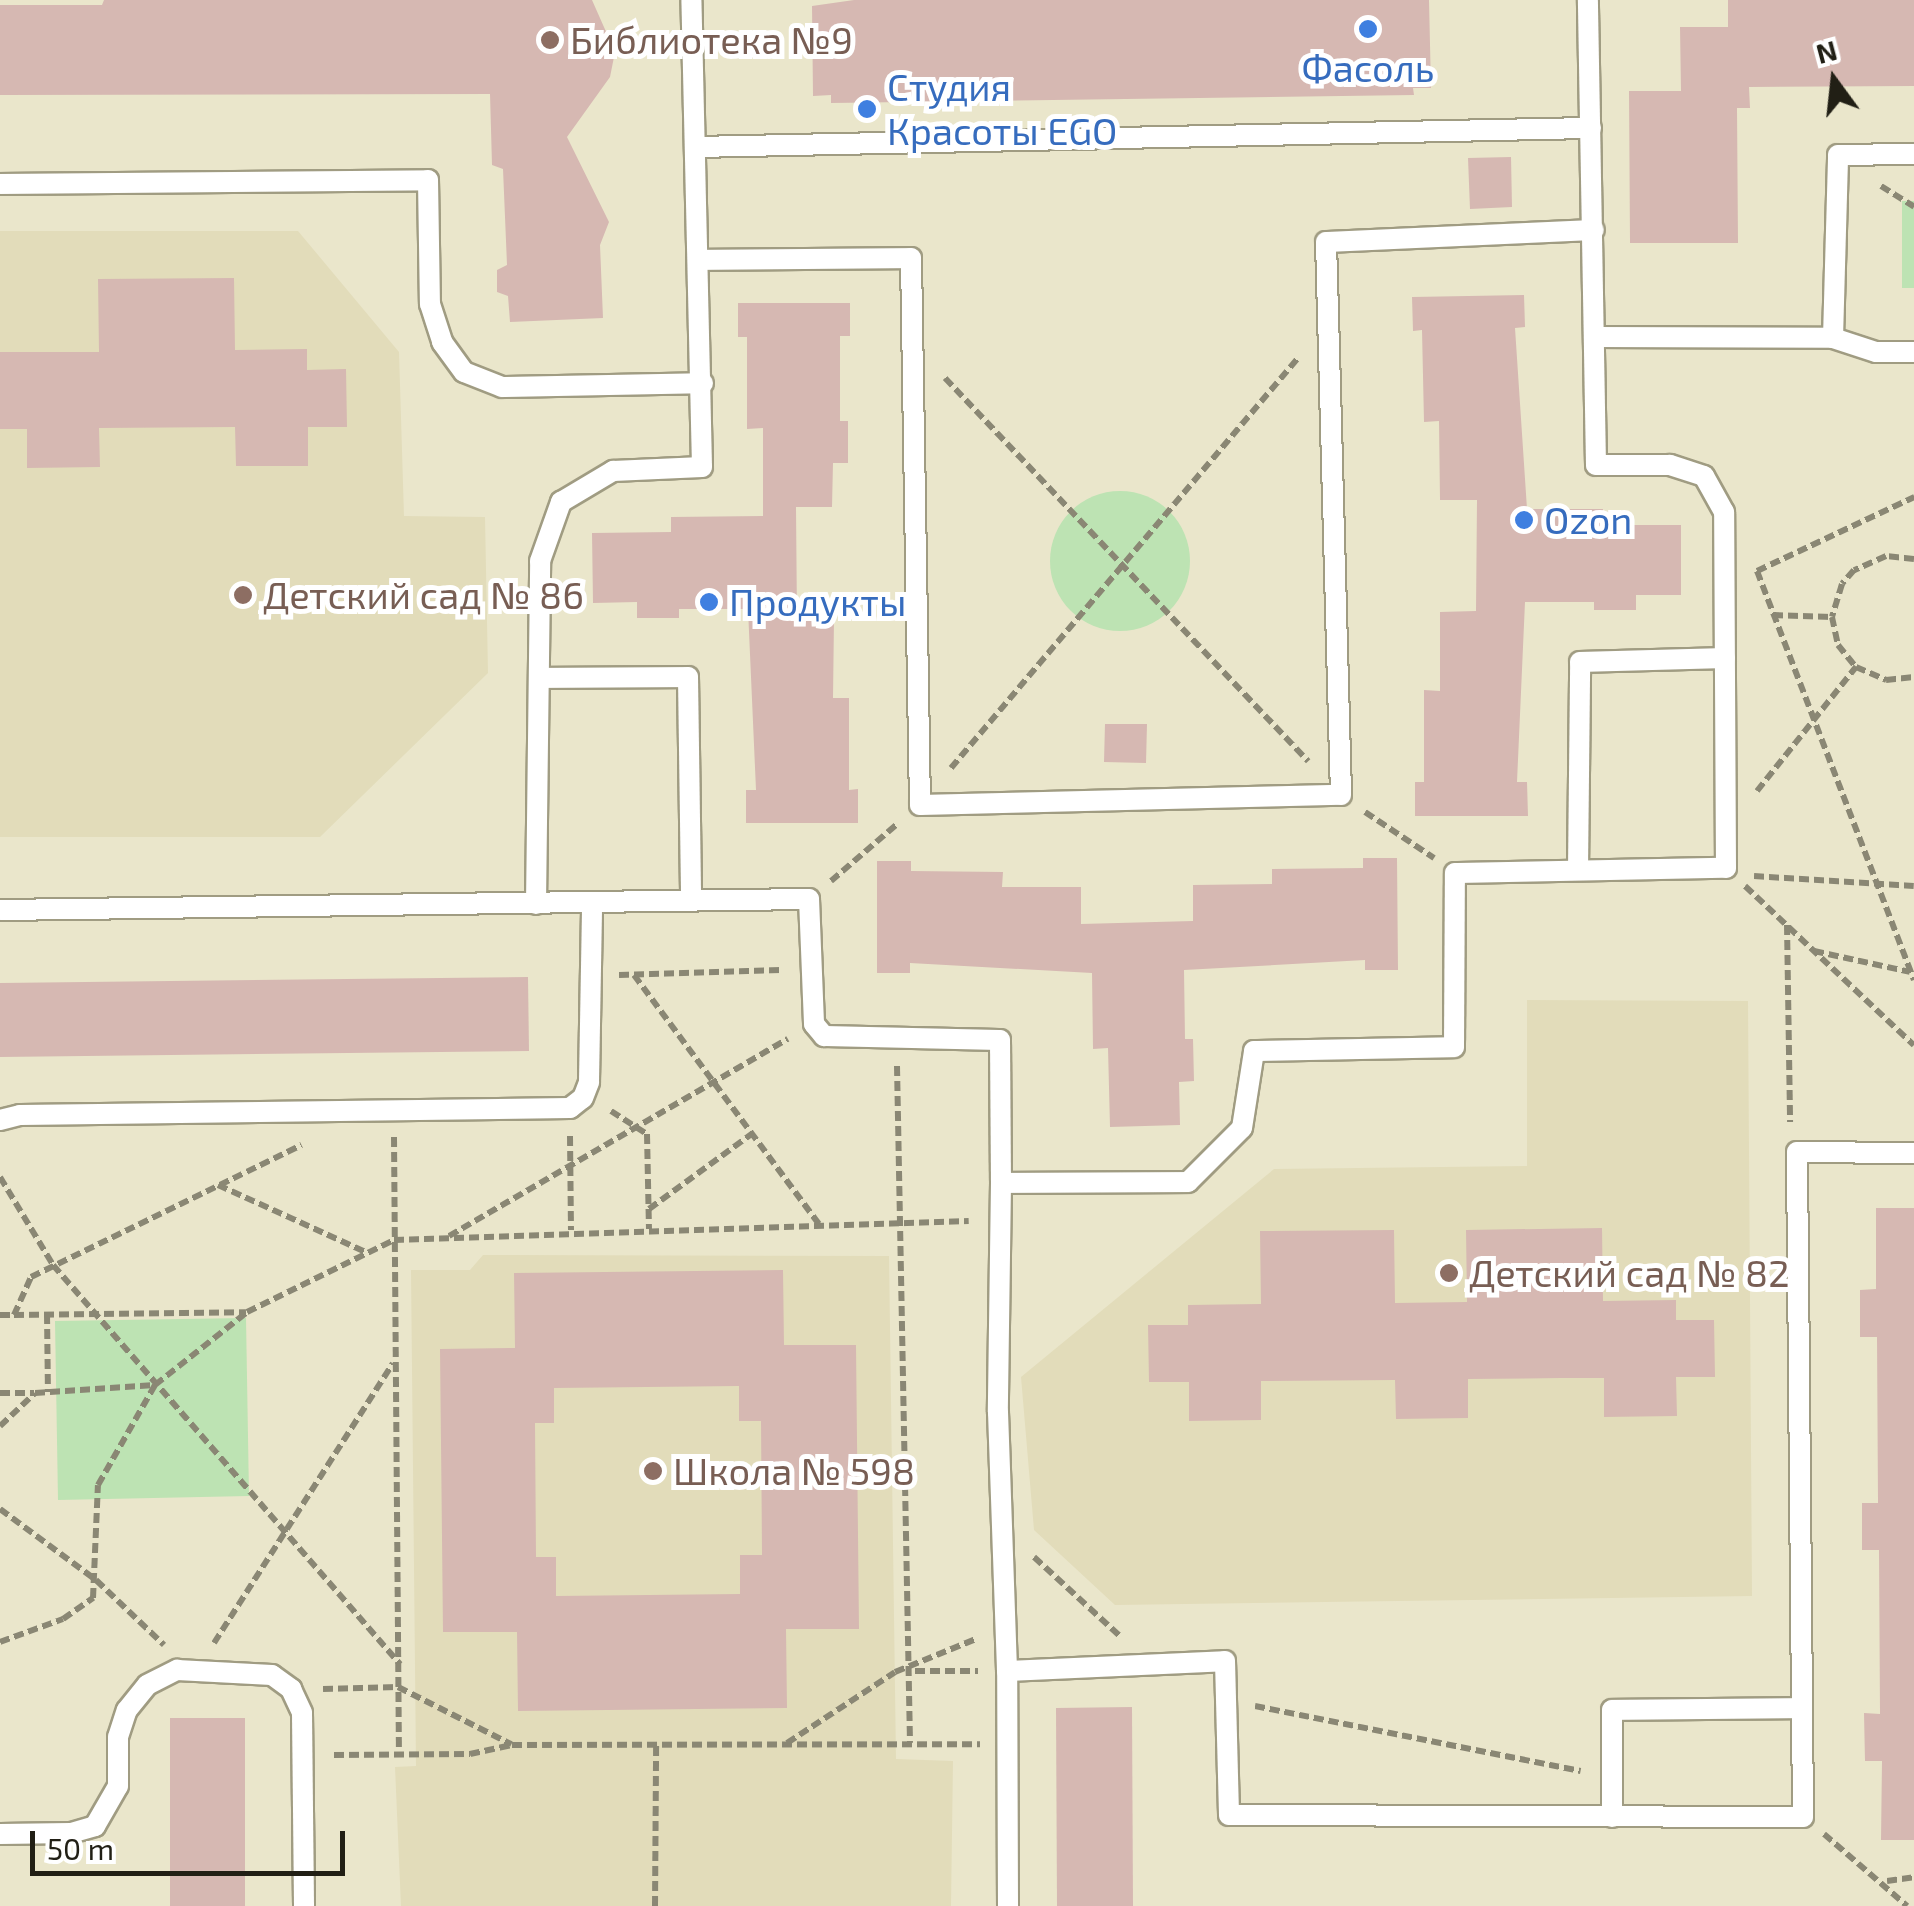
<!DOCTYPE html>
<meta charset="utf-8">
<style>
body{margin:0}
#map{position:relative;width:1914px;height:1906px;overflow:hidden;background:#eae6cb;font-family:"Exo 2",sans-serif}
div>[style]{position:absolute}
[style*='--x']{left:calc(var(--x)*1px);top:calc(var(--y)*1px);width:calc(var(--w)*1px);rotate:calc(var(--a)*1deg)}
.built>*{inset:0;background:#e2dcba}
.green>*{inset:0;background:#bde3b3}
.round{border-radius:50%}
.building>*{inset:0;background:#d6b8b2}
.path>*{height:6px;margin-top:-3px;transform-origin:0;background:repeating-linear-gradient(90deg,#8a8774 0 10px,transparent 0 15px)}
.roads{filter:drop-shadow(2px 0 #a09c82) drop-shadow(-2px 0 #a09c82) drop-shadow(0 2px #a09c82) drop-shadow(0 -2px #a09c82)}
.service>*{height:20px;margin:-10px;padding:0 10px;transform-origin:10px;border-radius:10px;background:#fff}
.dots>*{width:28px;height:28px;translate:-50% -50%;box-sizing:border-box;border:5px solid #fff;border-radius:50%}
span{translate:-50% -50%;white-space:nowrap;text-align:center;line-height:1.15;-webkit-text-stroke:10px #fff;paint-order:stroke}
.education-label{font-size:38px;color:#785e54}
.left{translate:0 -50%;text-align:left}
.shop-label{font-size:38px;color:#366cbe}
.north{position:absolute;left:1784px;top:30px;width:100px;height:100px;-webkit-text-stroke:8px #fff;paint-order:stroke;rotate:345deg;font-size:28px;font-weight:700;line-height:40px;text-align:center;color:#211f15}
.north::after{content:'';display:block;margin:auto;width:35px;height:45px;background:#211f15;clip-path:polygon(50% 0,100% 100%,50% 72%,0 100%)}
.scale{position:absolute;left:30px;top:1831px;width:315px;height:45px;box-sizing:border-box;border:5px solid #211f15;border-top:0;padding-left:12px;font-size:30px;line-height:35px;white-space:nowrap;color:#211f15;-webkit-text-stroke:8px #fff;paint-order:stroke}
</style>
<div id="map">
<div class="built">
<i style="clip-path:polygon(0 231px,298px 231px,399px 352px,404px 516px,485px 517px,488px 673px,320px 837px,0 837px)"></i>
<i style="clip-path:polygon(1527px 1000px,1748px 1001px,1752px 1596px,1115px 1605px,1034px 1530px,1021px 1377px,1274px 1169px,1527px 1166px)"></i>
<i style="clip-path:polygon(483px 1255px,889px 1256px,896px 1759px,953px 1761px,951px 1906px,401px 1906px,395px 1767px,416px 1766px,411px 1270px,470px 1270px)"></i>
</div>
<div class="green">
<i style="clip-path:polygon(1902px 201px,1914px 201px,1914px 288px,1902px 288px)"></i>
<i class="round" style="left:1050px;top:491px;width:140px;height:140px"></i>
<i style="clip-path:polygon(246px 1318px,249px 1496px,58px 1500px,55px 1321px)"></i>
</div>
<div class="building">
<i style="clip-path:polygon(104px 0,592px 0,615px 52px,610px 77px,567px 137px,609px 222px,600px 245px,603px 318px,510px 322px,508px 296px,497px 292px,497px 270px,507px 265px,503px 169px,492px 165px,490px 94px,0 95px,0 5px,102px 5px)"></i>
<i style="clip-path:polygon(854px 0,1429px 0,1431px 88px,1413px 88px,1414px 95px,831px 103px,831px 95px,813px 96px,812px 6px)"></i>
<i style="clip-path:polygon(1728px 0,1914px 0,1914px 86px,1749px 87px,1750px 108px,1737px 108px,1738px 243px,1630px 243px,1629px 91px,1681px 91px,1680px 27px,1728px 27px)"></i>
<i style="clip-path:polygon(1511px 157px,1512px 207px,1470px 209px,1468px 158px)"></i>
<i style="clip-path:polygon(234px 278px,235px 350px,307px 349px,307px 370px,346px 369px,347px 427px,308px 427px,308px 466px,236px 466px,235px 427px,99px 428px,100px 467px,27px 468px,27px 429px,0 429px,0 352px,99px 352px,98px 279px)"></i>
<i style="clip-path:polygon(1524px 295px,1525px 327px,1515px 328px,1527px 509px,1603px 509px,1602px 525px,1681px 525px,1681px 595px,1636px 595px,1636px 610px,1594px 610px,1594px 602px,1525px 602px,1517px 782px,1527px 782px,1528px 816px,1415px 816px,1415px 782px,1424px 782px,1424px 690px,1440px 691px,1440px 612px,1476px 611px,1477px 500px,1440px 500px,1439px 421px,1424px 422px,1422px 330px,1413px 331px,1412px 297px)"></i>
<i style="clip-path:polygon(738px 303px,850px 303px,850px 336px,840px 336px,840px 421px,848px 421px,848px 463px,833px 463px,832px 507px,796px 507px,797px 619px,834px 619px,833px 698px,849px 698px,849px 790px,858px 789px,858px 823px,746px 823px,746px 790px,756px 790px,748px 609px,679px 609px,679px 618px,637px 618px,637px 602px,593px 603px,592px 533px,671px 532px,671px 517px,763px 516px,763px 428px,747px 429px,747px 337px,738px 337px)"></i>
<i style="clip-path:polygon(1105px 724px,1147px 724px,1146px 763px,1104px 762px)"></i>
<i style="clip-path:polygon(1363px 858px,1397px 858px,1398px 970px,1365px 970px,1365px 960px,1184px 970px,1185px 1039px,1193px 1039px,1194px 1081px,1179px 1082px,1180px 1125px,1110px 1127px,1108px 1048px,1093px 1049px,1092px 973px,910px 963px,910px 973px,877px 973px,877px 861px,911px 861px,911px 871px,1003px 872px,1002px 887px,1081px 887px,1081px 924px,1193px 921px,1193px 885px,1272px 884px,1272px 869px,1363px 868px)"></i>
<i style="clip-path:polygon(528px 977px,529px 1051px,0 1057px,0 983px)"></i>
<i style="clip-path:polygon(1876px 1208px,1914px 1208px,1914px 1840px,1881px 1840px,1882px 1761px,1865px 1761px,1864px 1713px,1880px 1714px,1879px 1550px,1862px 1550px,1862px 1503px,1878px 1503px,1877px 1337px,1860px 1337px,1860px 1290px,1876px 1289px)"></i>
<i style="clip-path:polygon(1602px 1228px,1603px 1301px,1676px 1300px,1676px 1320px,1714px 1320px,1715px 1377px,1676px 1377px,1677px 1416px,1604px 1417px,1604px 1378px,1561px 1378px,1468px 1379px,1468px 1418px,1396px 1419px,1395px 1380px,1261px 1381px,1261px 1420px,1189px 1421px,1189px 1382px,1149px 1382px,1148px 1325px,1188px 1325px,1188px 1305px,1261px 1304px,1260px 1231px,1394px 1230px,1395px 1303px,1467px 1302px,1466px 1230px)"></i>
<i style="clip-path:polygon(evenodd,783px 1270px,784px 1345px,856px 1345px,859px 1629px,786px 1629px,787px 1708px,518px 1711px,517px 1632px,443px 1632px,440px 1349px,515px 1348px,514px 1273px,783px 1270px,739px 1386px,739px 1421px,761px 1421px,762px 1555px,740px 1555px,740px 1594px,556px 1596px,556px 1557px,536px 1557px,535px 1423px,554px 1423px,554px 1388px,739px 1386px)"></i>
<i style="clip-path:polygon(1132px 1707px,1133px 1906px,1057px 1906px,1056px 1708px)"></i>
<i style="clip-path:polygon(170px 1718px,245px 1718px,245px 1906px,170px 1906px)"></i>
</div>
<div class="path">
<i style="--x:1881;--y:186;--w:39;--a:32"></i>
<i style="--x:945;--y:378;--w:528;--a:46.54"></i>
<i style="--x:1914;--y:559;--w:28;--a:-174"></i>
<i style="--x:1886;--y:556;--w:35;--a:156"></i>
<i style="--x:1854;--y:570;--w:18;--a:131"></i>
<i style="--x:1842;--y:584;--w:34;--a:107"></i>
<i style="--x:1832;--y:617;--w:29;--a:78"></i>
<i style="--x:1838;--y:645;--w:28;--a:51"></i>
<i style="--x:1856;--y:667;--w:33;--a:23"></i>
<i style="--x:1886;--y:680;--w:28;--a:-6"></i>
<i style="--x:1757;--y:571;--w:438;--a:69"></i>
<i style="--x:1757;--y:571;--w:174;--a:-25.2"></i>
<i style="--x:1773;--y:615;--w:59;--a:1.9"></i>
<i style="--x:951;--y:768;--w:537;--a:-49.76"></i>
<i style="--x:1757;--y:791;--w:159;--a:-51.4"></i>
<i style="--x:1365;--y:812;--w:83;--a:33.7"></i>
<i style="--x:1754;--y:876;--w:160;--a:3.6"></i>
<i style="--x:831;--y:881;--w:87;--a:-40.8"></i>
<i style="--x:1745;--y:886;--w:232;--a:43.3"></i>
<i style="--x:1787;--y:925;--w:197;--a:89.1"></i>
<i style="--x:1814;--y:951;--w:98;--a:12.3"></i>
<i style="--x:619;--y:975;--w:162;--a:-1.8"></i>
<i style="--x:634;--y:975;--w:310;--a:53.4"></i>
<i style="--x:897;--y:1066;--w:677;--a:88.9"></i>
<i style="--x:611;--y:1111;--w:43;--a:32.6"></i>
<i style="--x:647;--y:1134;--w:95;--a:88.8"></i>
<i style="--x:570;--y:1136;--w:94;--a:89.4"></i>
<i style="--x:394;--y:1137;--w:617;--a:89.54"></i>
<i style="--x:0;--y:1177;--w:103;--a:58.9"></i>
<i style="--x:53;--y:1265;--w:529;--a:48.99"></i>
<i style="--x:218;--y:1185;--w:162;--a:24.4"></i>
<i style="--x:649;--y:1209;--w:129;--a:-36.2"></i>
<i style="--x:449;--y:1236;--w:392;--a:-30.2"></i>
<i style="--x:47;--y:1314;--w:78;--a:89.3"></i>
<i style="--x:0;--y:1315;--w:14;--a:0"></i>
<i style="--x:14;--y:1315;--w:42;--a:-65.9"></i>
<i style="--x:31;--y:1277;--w:301;--a:-26"></i>
<i style="--x:14;--y:1315;--w:232;--a:-0.7"></i>
<i style="--x:0;--y:1393;--w:34;--a:0"></i>
<i style="--x:0;--y:1426;--w:48;--a:-43.3"></i>
<i style="--x:35;--y:1393;--w:120;--a:-3.8"></i>
<i style="--x:0;--y:1509;--w:119;--a:36.5"></i>
<i style="--x:96;--y:1580;--w:94;--a:43.7"></i>
<i style="--x:1034;--y:1557;--w:117;--a:42.6"></i>
<i style="--x:0;--y:1642;--w:67;--a:-20.1"></i>
<i style="--x:63;--y:1619;--w:37;--a:-35"></i>
<i style="--x:93;--y:1598;--w:113;--a:-87.5"></i>
<i style="--x:98;--y:1485;--w:115;--a:-60.3"></i>
<i style="--x:155;--y:1385;--w:117;--a:-38.4"></i>
<i style="--x:247;--y:1312;--w:164;--a:-26.1"></i>
<i style="--x:394;--y:1240;--w:575;--a:-1.89"></i>
<i style="--x:214;--y:1643;--w:332;--a:-57.4"></i>
<i style="--x:915;--y:1671;--w:63;--a:0"></i>
<i style="--x:323;--y:1689;--w:75;--a:-1.5"></i>
<i style="--x:398;--y:1687;--w:127;--a:26.8"></i>
<i style="--x:1255;--y:1706;--w:332;--a:11.3"></i>
<i style="--x:787;--y:1743;--w:129;--a:-33.3"></i>
<i style="--x:895;--y:1672;--w:87;--a:-22.2"></i>
<i style="--x:334;--y:1755;--w:136;--a:-0.4"></i>
<i style="--x:470;--y:1754;--w:43;--a:-12.1"></i>
<i style="--x:512;--y:1745;--w:468;--a:-0.1"></i>
<i style="--x:1824;--y:1834;--w:110;--a:40.9"></i>
<i style="--x:1887;--y:1881;--w:27;--a:-8"></i>
<i style="--x:655;--y:1906;--w:161;--a:-89.6"></i>
</div>
<div class="roads">
<div class="service">
<i style="--x:696;--y:147;--w:895;--a:-1.22"></i>
<i style="--x:0;--y:184;--w:428;--a:-0.5"></i>
<i style="--x:428;--y:180;--w:124;--a:89.1"></i>
<i style="--x:430;--y:304;--w:40;--a:72"></i>
<i style="--x:442;--y:342;--w:37;--a:54"></i>
<i style="--x:464;--y:372;--w:41;--a:21.5"></i>
<i style="--x:502;--y:387;--w:201;--a:-1.1"></i>
<i style="--x:699;--y:260;--w:212;--a:-0.5"></i>
<i style="--x:911;--y:258;--w:547;--a:89.06"></i>
<i style="--x:920;--y:805;--w:421;--a:-1.4"></i>
<i style="--x:1341;--y:795;--w:553;--a:-91.55"></i>
<i style="--x:1326;--y:242;--w:268;--a:-2.6"></i>
<i style="--x:1594;--y:337;--w:239;--a:0.2"></i>
<i style="--x:1833;--y:338;--w:45;--a:18"></i>
<i style="--x:1876;--y:352;--w:38;--a:0"></i>
<i style="--x:1833;--y:338;--w:183;--a:-88.4"></i>
<i style="--x:1838;--y:155;--w:76;--a:-0.8"></i>
<i style="--x:539;--y:678;--w:149;--a:-0.4"></i>
<i style="--x:688;--y:677;--w:224;--a:89.2"></i>
<i style="--x:1578;--y:870;--w:208;--a:-89.4"></i>
<i style="--x:1580;--y:662;--w:145;--a:-1.6"></i>
<i style="--x:536;--y:904;--w:343;--a:-89.3"></i>
<i style="--x:540;--y:561;--w:63;--a:-70.4"></i>
<i style="--x:561;--y:502;--w:61;--a:-30.8"></i>
<i style="--x:613;--y:471;--w:89;--a:-2.6"></i>
<i style="--x:702;--y:467;--w:467;--a:-91.3"></i>
<i style="--x:0;--y:910;--w:809;--a:-0.78"></i>
<i style="--x:809;--y:899;--w:125;--a:87.7"></i>
<i style="--x:814;--y:1024;--w:16;--a:50"></i>
<i style="--x:824;--y:1036;--w:176;--a:1.3"></i>
<i style="--x:1000;--y:1040;--w:143;--a:89.6"></i>
<i style="--x:1001;--y:1183;--w:187;--a:-0.3"></i>
<i style="--x:1188;--y:1182;--w:76;--a:-45"></i>
<i style="--x:1242;--y:1128;--w:78;--a:-81.1"></i>
<i style="--x:1254;--y:1051;--w:200;--a:-1.1"></i>
<i style="--x:1454;--y:1047;--w:174;--a:-89.7"></i>
<i style="--x:1455;--y:873;--w:271;--a:-1.1"></i>
<i style="--x:1726;--y:868;--w:356;--a:-90.3"></i>
<i style="--x:1724;--y:512;--w:41;--a:-119.1"></i>
<i style="--x:1704;--y:476;--w:36;--a:-162"></i>
<i style="--x:1670;--y:465;--w:74;--a:180"></i>
<i style="--x:1596;--y:465;--w:465;--a:-91"></i>
<i style="--x:0;--y:1120;--w:21;--a:-14"></i>
<i style="--x:20;--y:1115;--w:550;--a:-0.73"></i>
<i style="--x:570;--y:1108;--w:16;--a:-38"></i>
<i style="--x:583;--y:1098;--w:17;--a:-69"></i>
<i style="--x:589;--y:1082;--w:178;--a:-89"></i>
<i style="--x:1001;--y:1183;--w:229;--a:90.8"></i>
<i style="--x:998;--y:1412;--w:259;--a:88"></i>
<i style="--x:1612;--y:1817;--w:107;--a:-90"></i>
<i style="--x:1612;--y:1710;--w:190;--a:-0.6"></i>
<i style="--x:0;--y:1834;--w:71;--a:-0.8"></i>
<i style="--x:71;--y:1833;--w:25;--a:-16"></i>
<i style="--x:95;--y:1826;--w:46;--a:-60.1"></i>
<i style="--x:118;--y:1786;--w:49;--a:-90"></i>
<i style="--x:118;--y:1737;--w:28;--a:-72"></i>
<i style="--x:127;--y:1710;--w:32;--a:-51"></i>
<i style="--x:147;--y:1685;--w:34;--a:-27"></i>
<i style="--x:177;--y:1670;--w:95;--a:3"></i>
<i style="--x:272;--y:1675;--w:24;--a:36"></i>
<i style="--x:291;--y:1689;--w:26;--a:65"></i>
<i style="--x:302;--y:1713;--w:193;--a:89.4"></i>
<i style="--x:1008;--y:1906;--w:235;--a:-90.2"></i>
<i style="--x:1007;--y:1671;--w:218;--a:-2.6"></i>
<i style="--x:1225;--y:1661;--w:154;--a:88.5"></i>
<i style="--x:1229;--y:1815;--w:574;--a:0.2"></i>
<i style="--x:1803;--y:1817;--w:665;--a:-90.52"></i>
<i style="--x:1797;--y:1152;--w:117;--a:0.5"></i>
</div>
</div>
<div class="dots">
<i style="left:1368px;top:29px;background:#3f7fe0"></i>
<i style="left:550px;top:40px;background:#8d6e63"></i>
<i style="left:867px;top:109px;background:#3f7fe0"></i>
<i style="left:1524px;top:520px;background:#3f7fe0"></i>
<i style="left:243px;top:595px;background:#8d6e63"></i>
<i style="left:709px;top:602px;background:#3f7fe0"></i>
<i style="left:1449px;top:1273px;background:#8d6e63"></i>
<i style="left:653px;top:1471px;background:#8d6e63"></i>
</div>
<div class="education-label">
<span class="left" style="left:570px;top:40px">Библиотека №9</span>
<span class="left" style="left:263px;top:595px">Детский сад № 86</span>
<span class="left" style="left:1469px;top:1273px">Детский сад № 82</span>
<span class="left" style="left:673px;top:1471px">Школа № 598</span>
</div>
<div class="shop-label">
<span style="left:1368px;top:68px">Фасоль</span>
<span class="left" style="left:887px;top:109px">Студия<br>Красоты EGO</span>
<span class="left" style="left:1544px;top:520px">Ozon</span>
<span class="left" style="left:729px;top:602px">Продукты</span>
</div>
<div class="north">N</div>
<div class="scale">50 m</div>
</div>
